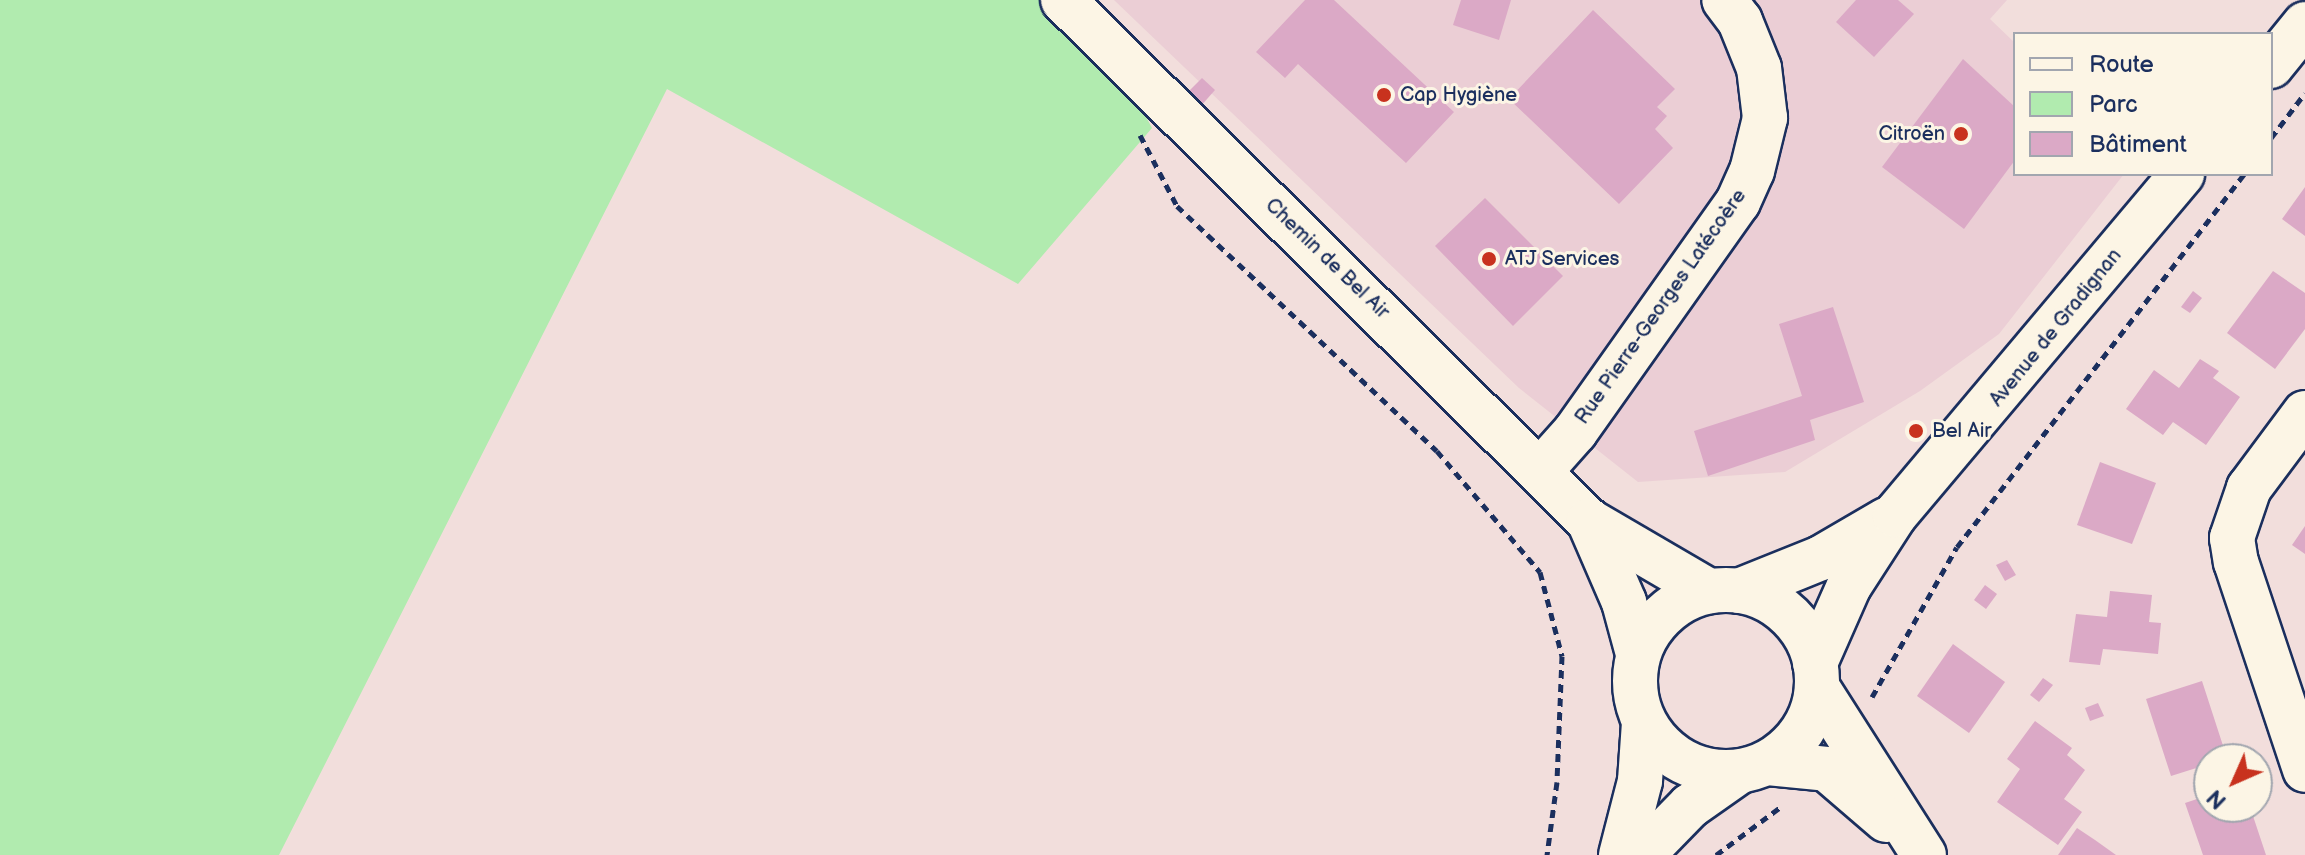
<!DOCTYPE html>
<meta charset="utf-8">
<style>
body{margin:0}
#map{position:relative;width:2305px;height:855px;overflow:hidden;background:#f2dedc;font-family:"Balsamiq Sans",sans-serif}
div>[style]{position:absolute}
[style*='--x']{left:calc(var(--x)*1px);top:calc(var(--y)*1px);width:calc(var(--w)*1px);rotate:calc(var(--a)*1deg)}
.built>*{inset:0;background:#ebced5}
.green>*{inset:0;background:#b1ebaf}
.building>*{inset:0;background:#dba9c6}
.path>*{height:5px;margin-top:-2.5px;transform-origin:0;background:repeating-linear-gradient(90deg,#1b2f5e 0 8px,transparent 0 14px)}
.roads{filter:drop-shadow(2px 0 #1b2f5e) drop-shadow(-2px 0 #1b2f5e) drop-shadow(0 2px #1b2f5e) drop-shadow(0 -2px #1b2f5e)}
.minor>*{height:44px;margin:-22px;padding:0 22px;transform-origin:22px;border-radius:22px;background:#fcf5e5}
.minor>.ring{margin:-22px;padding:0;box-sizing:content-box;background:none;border:44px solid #fcf5e5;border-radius:50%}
.dots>*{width:22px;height:22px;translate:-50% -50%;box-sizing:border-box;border:4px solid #fcf5e5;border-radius:50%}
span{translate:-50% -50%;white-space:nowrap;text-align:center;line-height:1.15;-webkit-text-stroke:6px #fcf5e5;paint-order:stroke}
.poi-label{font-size:20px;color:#1b2f5e}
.left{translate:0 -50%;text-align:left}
.right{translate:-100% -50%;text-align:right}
.street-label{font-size:20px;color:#1b2f5e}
.legend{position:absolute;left:2013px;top:32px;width:260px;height:144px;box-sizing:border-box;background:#fcf5e5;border:2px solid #a2a6af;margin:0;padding:10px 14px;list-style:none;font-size:24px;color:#1b2f5e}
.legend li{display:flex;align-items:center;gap:16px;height:40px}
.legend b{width:40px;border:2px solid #a2a6af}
.north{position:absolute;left:2193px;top:743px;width:80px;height:80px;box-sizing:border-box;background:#fcf5e5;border:2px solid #a2a6af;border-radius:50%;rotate:225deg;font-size:22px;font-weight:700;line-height:32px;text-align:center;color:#1b2f5e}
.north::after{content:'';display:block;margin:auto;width:28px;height:36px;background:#c8321e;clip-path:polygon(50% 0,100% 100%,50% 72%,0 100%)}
</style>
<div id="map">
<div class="built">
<i style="clip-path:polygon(1114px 0,2007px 0,1990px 19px,2015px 43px,2015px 174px,2124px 174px,1999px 334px,1920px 391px,1785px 472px,1638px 482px,1519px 388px)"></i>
</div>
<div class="green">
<i style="clip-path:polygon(0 0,1063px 0,1106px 42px,1152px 128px,1018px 284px,667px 89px,279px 855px,0 855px)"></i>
</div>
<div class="building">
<i style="clip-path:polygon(1305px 0,1334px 0,1454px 112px,1406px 163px,1298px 64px,1285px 78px,1256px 52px)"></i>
<i style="clip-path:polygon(1461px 0,1511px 0,1499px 40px,1453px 25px)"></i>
<i style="clip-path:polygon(1856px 0,1898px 0,1914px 14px,1874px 57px,1836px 22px)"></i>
<i style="clip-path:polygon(1593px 10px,1675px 89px,1657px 107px,1667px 116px,1655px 129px,1673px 148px,1619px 204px,1509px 99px)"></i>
<i style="clip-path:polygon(1963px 59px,2015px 107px,2015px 160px,1964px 229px,1882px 167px)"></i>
<i style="clip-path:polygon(1202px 78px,1215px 90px,1200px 107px,1186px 94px)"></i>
<i style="clip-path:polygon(2305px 187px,2305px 236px,2282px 219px)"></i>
<i style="clip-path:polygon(1485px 198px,1563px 276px,1513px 326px,1435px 246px)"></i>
<i style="clip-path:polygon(2273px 271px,2305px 293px,2305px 329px,2275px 369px,2227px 333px)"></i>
<i style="clip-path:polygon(2193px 291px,2202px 298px,2190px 313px,2181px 307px)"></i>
<i style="clip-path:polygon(1833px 307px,1864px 402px,1810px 420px,1815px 440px,1708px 476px,1694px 431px,1802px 396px,1779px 324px)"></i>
<i style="clip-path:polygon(2200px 359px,2219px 371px,2213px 378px,2240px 397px,2206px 445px,2173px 422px,2163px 435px,2126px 409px,2154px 370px,2179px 388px)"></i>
<i style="clip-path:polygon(2100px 462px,2156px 483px,2132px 544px,2077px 525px)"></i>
<i style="clip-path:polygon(2305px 526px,2305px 554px,2292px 545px)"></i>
<i style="clip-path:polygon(2007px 560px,2016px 575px,2005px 581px,1996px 565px)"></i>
<i style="clip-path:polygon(1985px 585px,1997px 594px,1986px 609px,1974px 600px)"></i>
<i style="clip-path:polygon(2110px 591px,2152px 595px,2149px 622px,2161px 623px,2158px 654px,2103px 649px,2100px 665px,2069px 662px,2076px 614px,2107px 617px)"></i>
<i style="clip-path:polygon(1953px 644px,2005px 682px,1969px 733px,1917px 696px)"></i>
<i style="clip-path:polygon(2043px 678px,2053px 685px,2039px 702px,2030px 695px)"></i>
<i style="clip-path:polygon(2202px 681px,2227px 758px,2209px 759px,2209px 764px,2171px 776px,2146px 699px)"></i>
<i style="clip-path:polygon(2098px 703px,2104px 716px,2090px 721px,2085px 708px)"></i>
<i style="clip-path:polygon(2035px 721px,2072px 748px,2067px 755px,2085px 770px,2064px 799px,2082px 812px,2058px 845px,1997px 802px,2020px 769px,2007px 759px)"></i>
<i style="clip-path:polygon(2209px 795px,2209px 807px,2250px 807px,2266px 855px,2203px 855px,2185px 803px)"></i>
<i style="clip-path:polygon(2077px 828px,2095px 840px,2116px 855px,2058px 855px)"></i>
</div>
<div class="path">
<i style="--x:1140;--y:135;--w:80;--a:62.5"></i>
<i style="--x:1177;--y:206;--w:357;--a:43.3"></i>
<i style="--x:1437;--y:451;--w:159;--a:49.6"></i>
<i style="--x:1540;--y:572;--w:87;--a:75.3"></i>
<i style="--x:1562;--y:656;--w:126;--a:92.3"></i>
<i style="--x:1557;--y:782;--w:74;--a:97.8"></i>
<i style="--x:2271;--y:138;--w:56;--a:-52.9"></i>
<i style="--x:1872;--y:697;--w:172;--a:-60.5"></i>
<i style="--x:1957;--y:547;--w:471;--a:-52.4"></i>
<i style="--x:1716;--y:855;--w:82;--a:-36.6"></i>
</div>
<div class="roads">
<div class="minor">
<i style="--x:1063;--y:0;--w:740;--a:44.73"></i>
<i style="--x:1589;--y:521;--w:139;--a:30.3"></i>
<i style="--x:2271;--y:66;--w:54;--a:-51"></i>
<i style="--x:2305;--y:413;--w:94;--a:126.7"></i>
<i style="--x:2249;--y:488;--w:53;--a:108.8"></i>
<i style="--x:2232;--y:538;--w:24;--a:81"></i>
<i style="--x:2236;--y:562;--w:219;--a:71.6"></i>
<i style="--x:1542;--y:469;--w:50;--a:-48.3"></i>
<i style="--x:1575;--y:432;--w:282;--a:-54.7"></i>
<i style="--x:1738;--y:202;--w:34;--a:-66"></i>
<i style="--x:1752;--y:171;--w:55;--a:-76.2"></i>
<i style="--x:1765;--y:118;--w:50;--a:-96.8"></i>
<i style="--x:1759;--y:68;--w:51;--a:-112"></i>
<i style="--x:1740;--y:21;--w:26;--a:-127"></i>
<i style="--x:1589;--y:521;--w:88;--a:66.6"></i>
<i style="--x:1624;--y:602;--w:54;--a:74.9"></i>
<i class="ring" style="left:1635px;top:590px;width:138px;height:138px"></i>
<i style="--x:1739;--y:591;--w:88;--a:-21.9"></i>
<i style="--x:1821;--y:558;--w:75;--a:-30.3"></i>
<i style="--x:1815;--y:663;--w:84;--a:-66.2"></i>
<i style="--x:1849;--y:586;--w:85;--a:-57.1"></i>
<i style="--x:1895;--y:515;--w:446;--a:-49.9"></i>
<i style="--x:1817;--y:687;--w:199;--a:57.5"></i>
<i style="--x:1768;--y:763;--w:59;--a:5.8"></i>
<i style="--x:1827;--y:769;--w:78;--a:40.8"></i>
<i style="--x:1621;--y:855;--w:76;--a:-75.6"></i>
<i style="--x:1640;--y:781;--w:58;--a:-86.1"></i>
<i style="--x:1642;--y:855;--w:69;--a:-45.6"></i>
<i style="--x:1690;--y:806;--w:57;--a:-35.1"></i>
</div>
</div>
<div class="dots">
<i style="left:1384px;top:95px;background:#c8321e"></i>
<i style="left:1961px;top:134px;background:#c8321e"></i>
<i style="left:1489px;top:259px;background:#c8321e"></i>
<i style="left:1916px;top:431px;background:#c8321e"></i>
</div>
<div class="poi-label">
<span class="left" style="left:1400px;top:95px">Cap Hygiène</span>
<span class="right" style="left:1945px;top:134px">Citroën</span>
<span class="left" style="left:1505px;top:259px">ATJ Services</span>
<span class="left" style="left:1932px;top:431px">Bel Air</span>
</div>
<div class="street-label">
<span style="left:1327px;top:259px;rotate:44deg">Chemin de Bel Air</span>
<span style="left:1661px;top:307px;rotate:-55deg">Rue Pierre-Georges Latécoère</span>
<span style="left:2056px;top:328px;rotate:-51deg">Avenue de Gradignan</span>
</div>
<ul class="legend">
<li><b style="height:10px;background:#fcf5e5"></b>Route</li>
<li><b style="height:22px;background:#b1ebaf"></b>Parc</li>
<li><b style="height:22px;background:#dba9c6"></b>Bâtiment</li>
</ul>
<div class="north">N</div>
</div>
